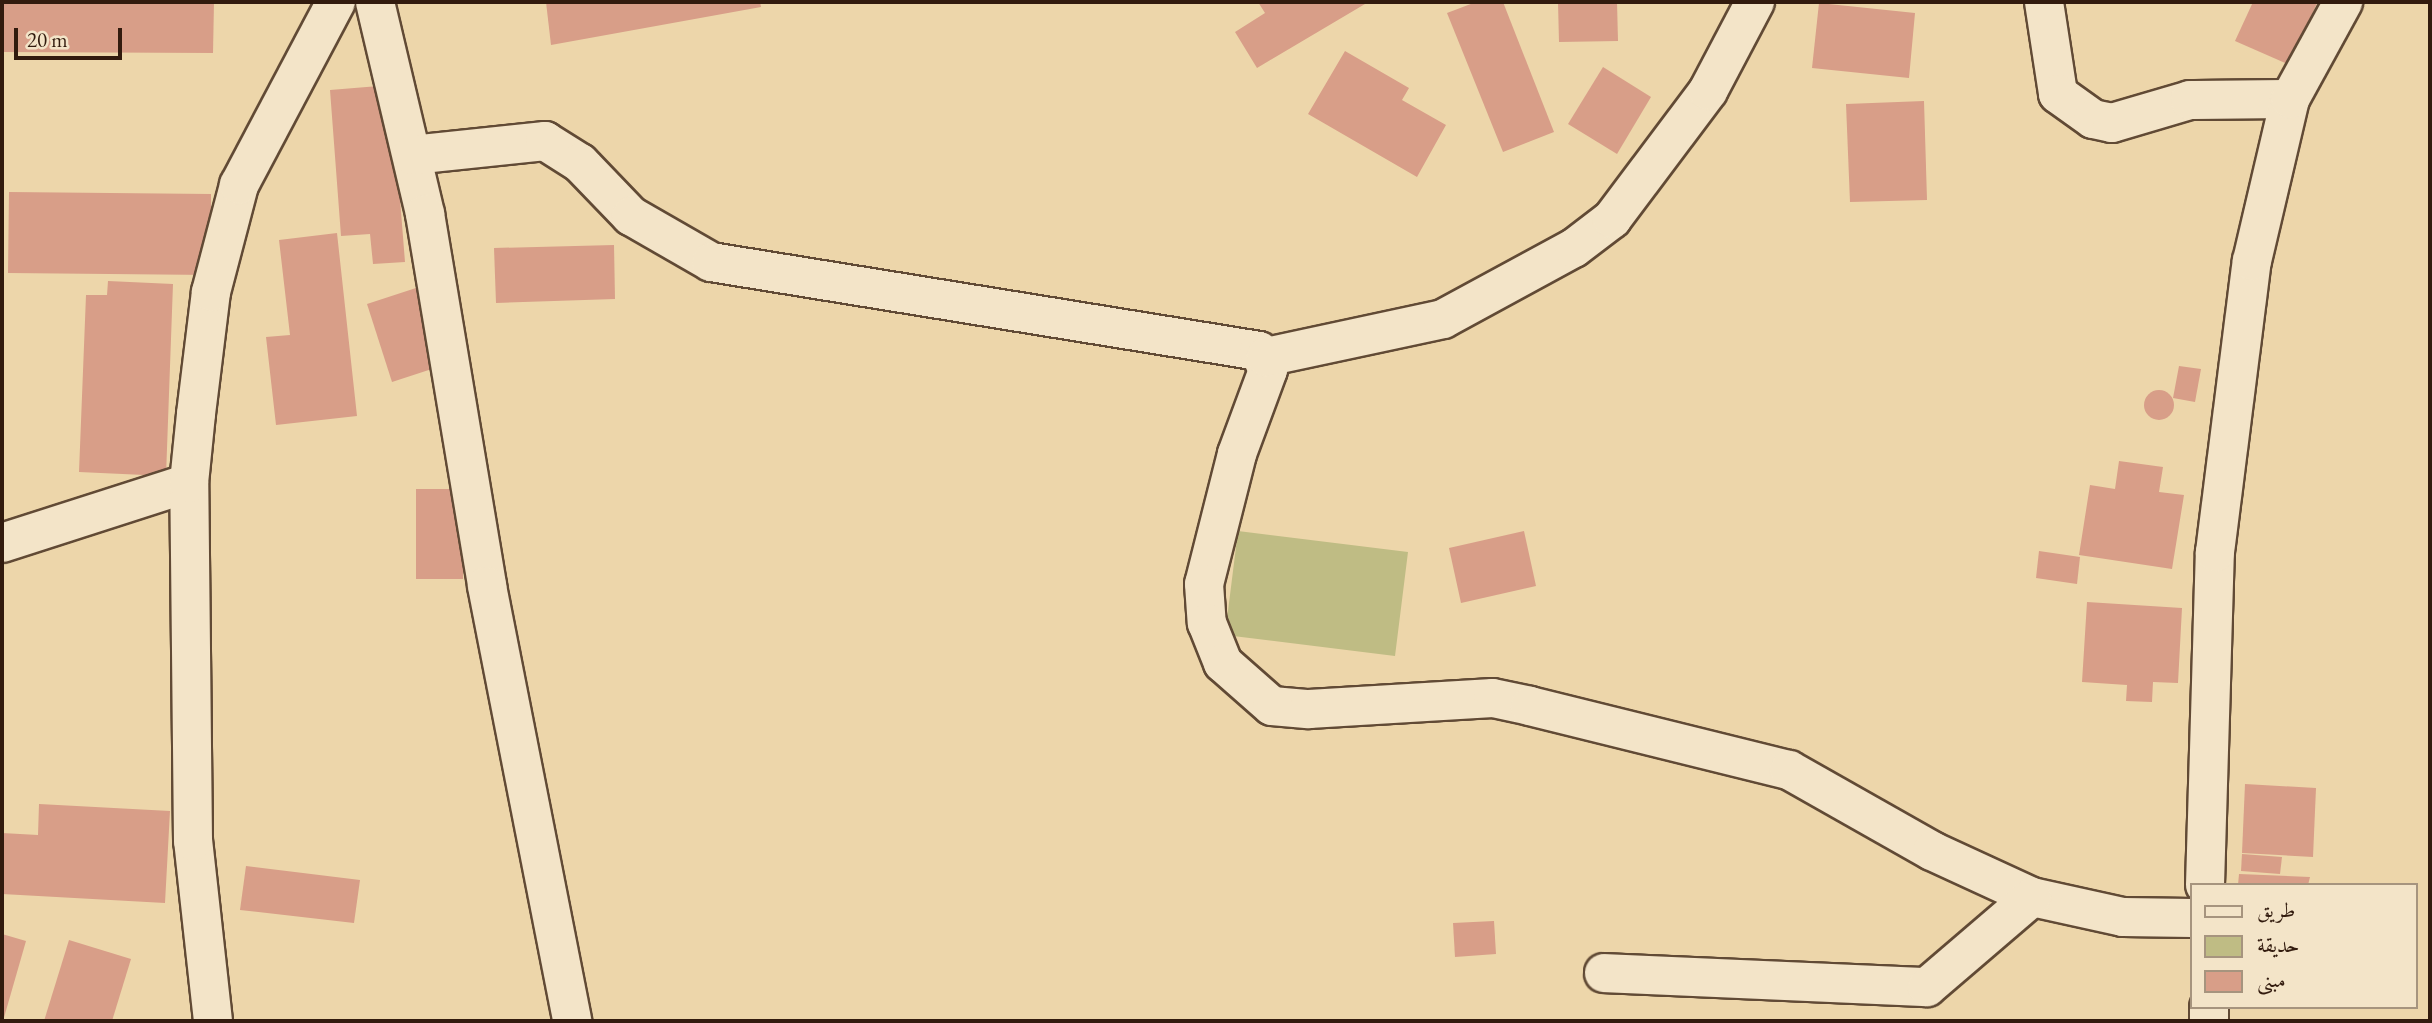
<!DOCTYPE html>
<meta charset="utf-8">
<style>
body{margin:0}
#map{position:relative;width:2432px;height:1023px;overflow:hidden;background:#edd6aa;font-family:"EB Garamond",Amiri,serif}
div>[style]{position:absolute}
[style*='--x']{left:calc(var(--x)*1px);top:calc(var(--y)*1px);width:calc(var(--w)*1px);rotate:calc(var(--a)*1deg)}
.green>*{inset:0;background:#bfbc84}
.building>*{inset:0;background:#d89e88}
.round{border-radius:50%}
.roads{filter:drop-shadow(2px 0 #614a35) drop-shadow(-2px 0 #614a35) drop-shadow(0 2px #614a35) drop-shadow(0 -2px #614a35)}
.minor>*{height:38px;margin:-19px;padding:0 19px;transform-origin:19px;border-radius:19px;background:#f3e4c8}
span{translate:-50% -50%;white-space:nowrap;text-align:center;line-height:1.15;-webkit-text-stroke:5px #f3e4c8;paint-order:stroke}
.frame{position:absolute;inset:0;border:4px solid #321b0e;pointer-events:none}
.legend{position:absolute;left:2190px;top:883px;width:228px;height:126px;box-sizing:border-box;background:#f3e4c8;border:2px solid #a6947e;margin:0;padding:9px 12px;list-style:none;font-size:21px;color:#321b0e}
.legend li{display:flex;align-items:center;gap:14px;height:35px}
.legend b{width:35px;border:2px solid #a6947e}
.scale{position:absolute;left:14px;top:28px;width:108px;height:32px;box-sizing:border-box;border:4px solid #321b0e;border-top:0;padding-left:9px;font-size:21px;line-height:24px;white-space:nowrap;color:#321b0e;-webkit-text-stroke:5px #f3e4c8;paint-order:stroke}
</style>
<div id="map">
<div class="green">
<i style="clip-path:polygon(1238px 531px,1408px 552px,1395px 656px,1225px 635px)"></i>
</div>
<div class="building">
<i style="clip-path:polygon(2px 2px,214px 2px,213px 53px,2px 52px)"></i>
<i style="clip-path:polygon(546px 2px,760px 2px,761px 7px,551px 45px)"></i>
<i style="clip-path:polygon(1258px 2px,1364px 2px,1365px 4px,1257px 68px,1235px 32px,1265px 13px)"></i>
<i style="clip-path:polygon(1476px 2px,1503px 2px,1554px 132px,1503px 152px,1447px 13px)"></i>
<i style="clip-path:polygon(1558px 2px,1617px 2px,1618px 41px,1559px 42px)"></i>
<i style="clip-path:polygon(2253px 2px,2317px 3px,2290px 65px,2235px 41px)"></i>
<i style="clip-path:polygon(1819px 3px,1915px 13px,1909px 78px,1812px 68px)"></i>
<i style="clip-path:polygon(1345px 51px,1409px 88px,1402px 100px,1446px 125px,1417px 177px,1308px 114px)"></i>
<i style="clip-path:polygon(1603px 67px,1651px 97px,1617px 154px,1568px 124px)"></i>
<i style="clip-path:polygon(391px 85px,405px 262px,373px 264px,370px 234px,341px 236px,330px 90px)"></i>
<i style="clip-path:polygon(1924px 101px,1927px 200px,1850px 202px,1846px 104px)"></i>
<i style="clip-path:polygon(9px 192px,211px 194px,211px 275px,8px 273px)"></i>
<i style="clip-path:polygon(337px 233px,357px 416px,276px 425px,266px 337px,290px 335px,279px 240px)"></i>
<i style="clip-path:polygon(614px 245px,615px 299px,496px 303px,494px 248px)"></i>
<i style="clip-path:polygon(108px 281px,173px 284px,166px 476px,79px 472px,86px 295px,107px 295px)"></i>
<i style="clip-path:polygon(416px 288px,441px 366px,392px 382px,367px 304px)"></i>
<i style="clip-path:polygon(2179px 366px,2201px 369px,2195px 402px,2173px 398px)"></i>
<i class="round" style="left:2144px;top:390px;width:30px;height:30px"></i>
<i style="clip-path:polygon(2119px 461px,2163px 467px,2159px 492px,2184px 495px,2172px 569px,2079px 555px,2090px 485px,2115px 489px)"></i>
<i style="clip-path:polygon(416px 489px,463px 489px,463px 579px,416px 579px)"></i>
<i style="clip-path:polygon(1524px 531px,1536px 586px,1461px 603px,1449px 548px)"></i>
<i style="clip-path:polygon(2039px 551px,2080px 557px,2077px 584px,2036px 578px)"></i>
<i style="clip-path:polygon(2087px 602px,2182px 608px,2178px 683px,2153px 682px,2152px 702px,2126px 701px,2127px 685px,2082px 682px)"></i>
<i style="clip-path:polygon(2245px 784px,2316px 788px,2313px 857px,2242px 853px)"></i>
<i style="clip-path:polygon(39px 804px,170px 811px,165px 903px,2px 894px,2px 833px,38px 835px)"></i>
<i style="clip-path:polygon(2242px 854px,2282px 857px,2280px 874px,2241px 871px)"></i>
<i style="clip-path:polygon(246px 866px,360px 880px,354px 923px,240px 910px)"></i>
<i style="clip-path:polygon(2239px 874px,2310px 877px,2308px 885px,2238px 885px)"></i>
<i style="clip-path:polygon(1494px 921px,1496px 954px,1455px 957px,1453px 923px)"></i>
<i style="clip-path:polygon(2px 934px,26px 941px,3px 1021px,2px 1021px)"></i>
<i style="clip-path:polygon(69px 940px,131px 959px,112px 1021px,44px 1021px)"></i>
</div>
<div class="roads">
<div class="minor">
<i style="--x:375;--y:2;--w:218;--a:76.7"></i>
<i style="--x:425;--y:214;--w:377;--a:80.5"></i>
<i style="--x:487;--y:586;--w:443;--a:78.9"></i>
<i style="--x:2044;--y:2;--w:93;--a:81.3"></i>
<i style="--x:2058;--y:94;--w:43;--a:35.5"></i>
<i style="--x:2093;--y:119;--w:19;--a:12"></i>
<i style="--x:2112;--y:123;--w:81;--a:-16.4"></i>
<i style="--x:2190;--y:100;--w:100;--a:-0.6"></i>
<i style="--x:412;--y:155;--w:134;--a:-6"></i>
<i style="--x:545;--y:141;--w:41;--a:32.2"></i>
<i style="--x:580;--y:163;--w:74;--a:46.1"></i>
<i style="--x:631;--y:216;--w:92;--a:29.9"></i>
<i style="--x:711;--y:262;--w:555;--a:9.22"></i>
<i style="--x:1259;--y:351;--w:21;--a:65"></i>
<i style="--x:1268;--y:370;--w:90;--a:110.3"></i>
<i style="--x:1237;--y:454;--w:134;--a:104.2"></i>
<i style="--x:1204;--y:584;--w:39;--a:86"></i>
<i style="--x:1207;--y:623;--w:43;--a:68.2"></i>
<i style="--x:1223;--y:663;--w:65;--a:41.3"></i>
<i style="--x:1272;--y:706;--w:37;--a:5"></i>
<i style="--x:1309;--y:709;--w:184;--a:-3.4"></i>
<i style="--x:1493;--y:698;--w:38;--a:12"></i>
<i style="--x:1530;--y:706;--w:267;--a:13.9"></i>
<i style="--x:1789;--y:770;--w:164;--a:29.5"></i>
<i style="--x:1932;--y:851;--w:110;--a:24.7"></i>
<i style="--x:2032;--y:897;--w:93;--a:12.4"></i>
<i style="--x:2123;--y:917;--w:69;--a:0.8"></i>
<i style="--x:1266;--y:357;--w:181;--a:-12.1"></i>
<i style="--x:1443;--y:319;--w:149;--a:-28.5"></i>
<i style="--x:1574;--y:248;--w:48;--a:-37.3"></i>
<i style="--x:1612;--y:219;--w:160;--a:-53.1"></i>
<i style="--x:1708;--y:91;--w:101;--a:-62.2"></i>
<i style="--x:2;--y:543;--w:196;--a:-17.8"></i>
<i style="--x:2205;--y:885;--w:333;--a:-88.3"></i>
<i style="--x:2215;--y:552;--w:293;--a:-82.8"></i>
<i style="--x:2252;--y:261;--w:166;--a:-76.8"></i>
<i style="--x:2290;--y:99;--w:111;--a:-61.3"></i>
<i style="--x:1604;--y:973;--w:323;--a:2.5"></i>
<i style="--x:1927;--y:987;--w:138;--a:-40.6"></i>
<i style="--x:213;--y:1021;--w:181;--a:-96.3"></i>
<i style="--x:193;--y:841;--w:358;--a:-90.6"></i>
<i style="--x:189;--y:483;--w:69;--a:-84.2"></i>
<i style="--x:196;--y:414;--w:123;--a:-83"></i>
<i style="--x:211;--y:292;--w:111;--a:-75.3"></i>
<i style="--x:239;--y:185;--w:207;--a:-62.1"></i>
<i style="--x:2209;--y:1021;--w:14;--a:-90"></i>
</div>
</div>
<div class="frame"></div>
<ul class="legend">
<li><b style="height:9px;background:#f3e4c8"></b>طريق</li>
<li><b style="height:19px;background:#bfbc84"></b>حديقة</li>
<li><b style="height:19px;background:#d89e88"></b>مبنى</li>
</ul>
<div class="scale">20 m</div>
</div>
